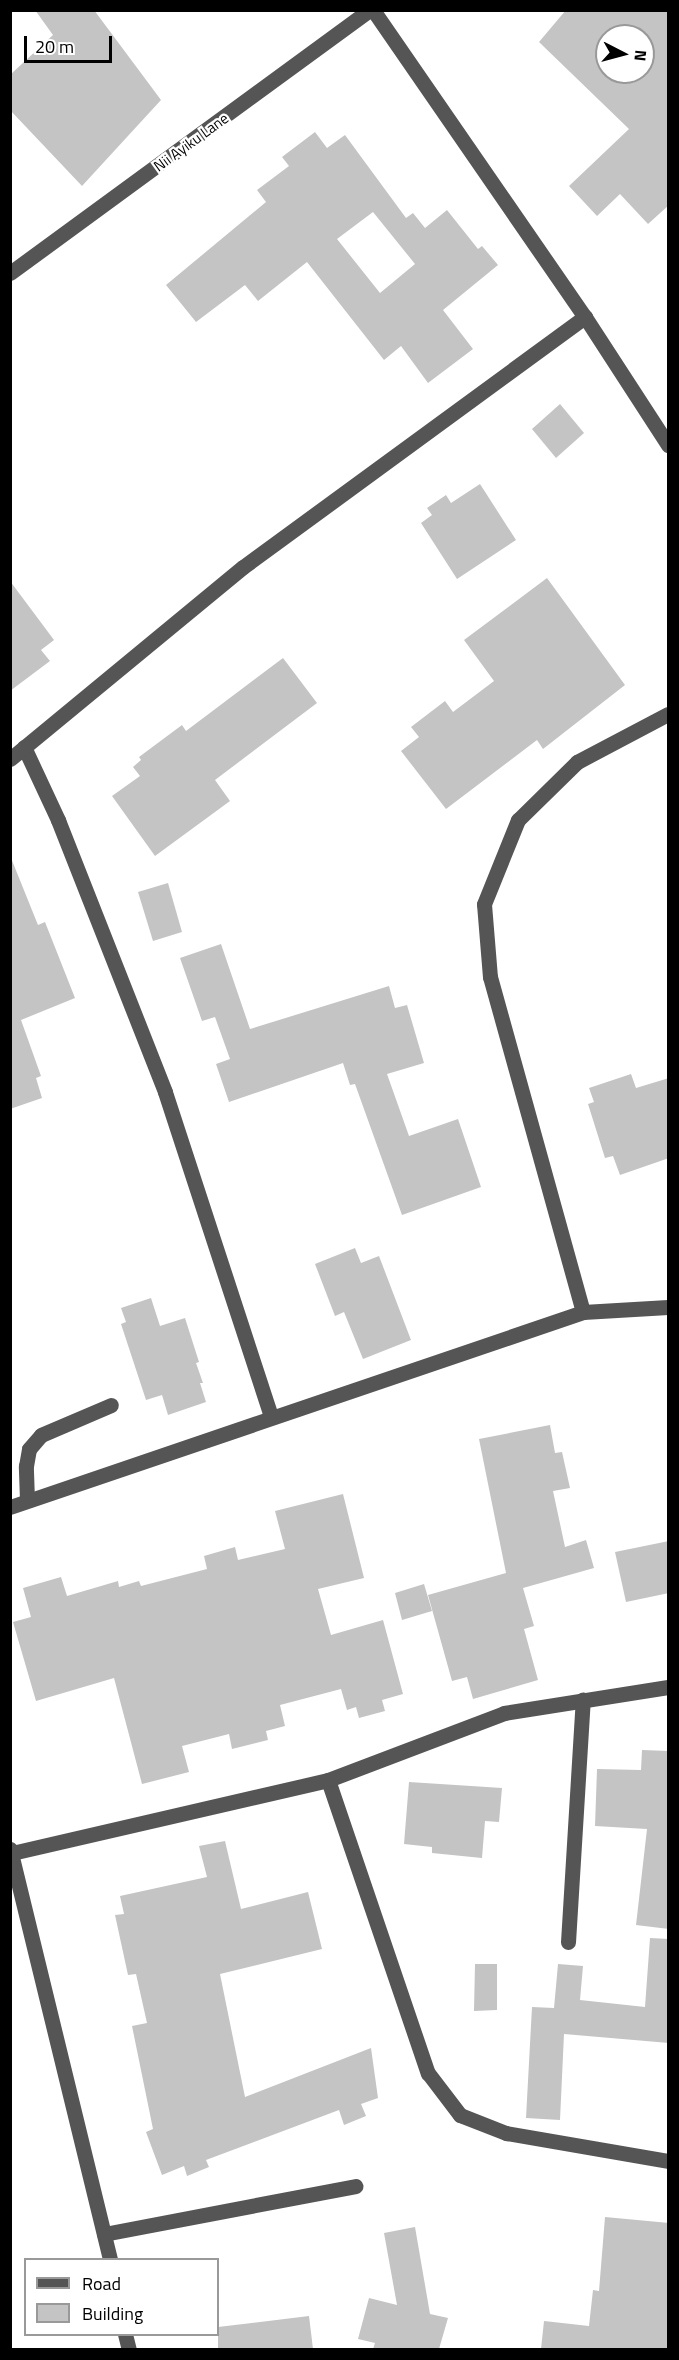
<!DOCTYPE html>
<style>
body{margin:0}
#map{position:relative;width:679px;height:2360px;overflow:hidden;background:#fff;font-family:"Titillium Web",sans-serif}
div>[style]{position:absolute}
[style*='--x']{left:calc(var(--x)*1px);top:calc(var(--y)*1px);width:calc(var(--w)*1px);rotate:calc(var(--a)*1deg)}
.building>*{inset:0;background:#c4c4c4}
.minor>*{height:15px;margin:-7.5px;padding:0 7.5px;transform-origin:7.5px;border-radius:7.5px;background:#555}
span{translate:-50% -50%;white-space:nowrap;text-align:center;line-height:1.15;-webkit-text-stroke:4.5px #fff;paint-order:stroke}
.street-label{font-size:15px;color:#000}
.frame{position:absolute;inset:0;border:12px solid #000;pointer-events:none}
.legend{position:absolute;left:24px;top:2258px;width:195px;height:78px;box-sizing:border-box;background:#fff;border:2px solid #999;margin:0;padding:8px 10px;list-style:none;font-size:18px;color:#000}
.legend li{display:flex;align-items:center;gap:12px;height:30px}
.legend b{width:30px;border:2px solid #999}
.north{position:absolute;left:595px;top:24px;width:60px;height:60px;box-sizing:border-box;background:#fff;border:2px solid #999;border-radius:50%;rotate:96deg;font-size:16px;font-weight:700;line-height:24px;text-align:center;color:#000}
.north::after{content:'';display:block;margin:auto;width:21px;height:27px;background:#000;clip-path:polygon(50% 0,100% 100%,50% 72%,0 100%)}
.scale{position:absolute;left:24px;top:36px;width:88px;height:27px;box-sizing:border-box;border:3px solid #000;border-top:0;padding-left:8px;font-size:18px;line-height:21px;white-space:nowrap;color:#000;-webkit-text-stroke:4px #fff;paint-order:stroke}
</style>
<div id="map">
<div class="building">
<i style="clip-path:polygon(35px 10px,94px 10px,161px 100px,82px 186px,10px 110px,10px 75px,53px 35px)"></i>
<i style="clip-path:polygon(evenodd,566px 10px,669px 10px,669px 205px,648px 224px,620px 194px,597px 216px,569px 186px,629px 129px,539px 42px,566px 10px,607px 36px,643px 36px,643px 72px,607px 72px,607px 36px)"></i>
<i style="clip-path:polygon(evenodd,315px 132px,327px 148px,345px 135px,406px 218px,413px 213px,425px 228px,447px 210px,478px 249px,482px 246px,498px 265px,443px 310px,473px 349px,428px 383px,401px 346px,384px 360px,307px 262px,258px 301px,245px 285px,196px 322px,166px 285px,266px 202px,257px 190px,289px 166px,282px 157px,315px 132px,373px 212px,415px 264px,380px 293px,337px 239px,373px 212px)"></i>
<i style="clip-path:polygon(560px 404px,584px 433px,556px 458px,532px 429px)"></i>
<i style="clip-path:polygon(480px 484px,516px 540px,457px 579px,421px 523px,432px 515px,427px 508px,446px 495px,451px 503px)"></i>
<i style="clip-path:polygon(547px 578px,625px 685px,543px 749px,537px 740px,446px 809px,401px 751px,419px 737px,411px 727px,445px 701px,453px 712px,494px 681px,464px 640px)"></i>
<i style="clip-path:polygon(10px 581px,54px 640px,41px 650px,50px 661px,10px 691px)"></i>
<i style="clip-path:polygon(283px 658px,317px 703px,215px 780px,230px 801px,155px 856px,112px 796px,140px 776px,133px 767px,141px 760px,139px 757px,182px 725px,186px 731px)"></i>
<i style="clip-path:polygon(11px 858px,38px 925px,45px 922px,75px 998px,21px 1020px,41px 1076px,36px 1078px,42px 1098px,10px 1109px)"></i>
<i style="clip-path:polygon(168px 883px,182px 932px,153px 941px,138px 892px)"></i>
<i style="clip-path:polygon(221px 944px,250px 1029px,389px 986px,395px 1008px,407px 1005px,424px 1063px,387px 1074px,409px 1136px,458px 1119px,481px 1187px,402px 1215px,355px 1084px,350px 1085px,343px 1063px,229px 1102px,216px 1064px,230px 1059px,215px 1017px,202px 1021px,180px 958px)"></i>
<i style="clip-path:polygon(631px 1074px,636px 1088px,669px 1078px,669px 1158px,620px 1175px,613px 1156px,605px 1158px,588px 1104px,594px 1102px,589px 1088px)"></i>
<i style="clip-path:polygon(355px 1248px,361px 1263px,379px 1256px,411px 1340px,363px 1359px,344px 1312px,335px 1316px,315px 1264px)"></i>
<i style="clip-path:polygon(151px 1298px,160px 1326px,185px 1318px,199px 1362px,196px 1363px,203px 1383px,200px 1383px,206px 1402px,168px 1415px,162px 1395px,146px 1400px,121px 1324px,126px 1322px,121px 1308px)"></i>
<i style="clip-path:polygon(550px 1425px,555px 1453px,562px 1452px,570px 1488px,553px 1491px,565px 1547px,586px 1540px,594px 1568px,523px 1588px,534px 1626px,524px 1629px,538px 1680px,473px 1699px,467px 1677px,452px 1681px,428px 1595px,506px 1573px,479px 1439px)"></i>
<i style="clip-path:polygon(343px 1494px,364px 1578px,318px 1589px,331px 1635px,383px 1620px,403px 1694px,382px 1700px,385px 1711px,359px 1718px,356px 1707px,347px 1710px,341px 1689px,280px 1705px,285px 1726px,266px 1731px,268px 1740px,232px 1749px,229px 1734px,182px 1746px,189px 1772px,142px 1784px,114px 1678px,36px 1701px,13px 1622px,31px 1617px,23px 1588px,61px 1577px,67px 1596px,118px 1581px,119px 1587px,139px 1581px,141px 1586px,207px 1569px,204px 1556px,235px 1547px,238px 1560px,285px 1549px,275px 1511px)"></i>
<i style="clip-path:polygon(669px 1541px,669px 1593px,626px 1602px,615px 1552px)"></i>
<i style="clip-path:polygon(424px 1584px,432px 1611px,402px 1620px,395px 1593px)"></i>
<i style="clip-path:polygon(642px 1750px,669px 1751px,669px 1929px,636px 1925px,647px 1829px,595px 1826px,597px 1769px,641px 1770px)"></i>
<i style="clip-path:polygon(409px 1782px,502px 1788px,499px 1822px,485px 1821px,482px 1858px,432px 1853px,432px 1847px,404px 1844px)"></i>
<i style="clip-path:polygon(225px 1841px,241px 1909px,308px 1892px,322px 1949px,220px 1974px,245px 2097px,371px 2048px,378px 2098px,361px 2104px,366px 2116px,344px 2125px,339px 2110px,206px 2160px,209px 2167px,187px 2176px,184px 2166px,162px 2175px,146px 2132px,153px 2129px,132px 2026px,147px 2023px,136px 1974px,128px 1975px,115px 1915px,124px 1914px,120px 1896px,207px 1877px,199px 1846px)"></i>
<i style="clip-path:polygon(650px 1938px,669px 1939px,669px 2043px,564px 2034px,560px 2120px,526px 2118px,532px 2007px,554px 2008px,558px 1964px,583px 1966px,580px 2000px,645px 2007px)"></i>
<i style="clip-path:polygon(475px 1964px,497px 1964px,497px 2010px,474px 2011px)"></i>
<i style="clip-path:polygon(605px 2217px,669px 2223px,669px 2349px,541px 2349px,544px 2321px,589px 2326px,593px 2290px,599px 2291px)"></i>
<i style="clip-path:polygon(415px 2227px,430px 2314px,448px 2318px,439px 2349px,373px 2349px,375px 2343px,358px 2339px,369px 2298px,397px 2305px,384px 2233px)"></i>
<i style="clip-path:polygon(309px 2316px,313px 2349px,218px 2349px,218px 2327px)"></i>
</div>
<div class="minor">
<i style="--x:373;--y:10;--w:373;--a:55.4"></i>
<i style="--x:585;--y:317;--w:153;--a:57"></i>
<i style="--x:10;--y:273;--w:446;--a:-36.2"></i>
<i style="--x:24;--y:747;--w:81;--a:65"></i>
<i style="--x:58;--y:820;--w:292;--a:68.5"></i>
<i style="--x:165;--y:1092;--w:341;--a:71.9"></i>
<i style="--x:10;--y:759;--w:302;--a:-39.5"></i>
<i style="--x:243;--y:567;--w:424;--a:-36.2"></i>
<i style="--x:583;--y:1312;--w:348;--a:-105.5"></i>
<i style="--x:490;--y:977;--w:73;--a:-94.7"></i>
<i style="--x:484;--y:904;--w:91;--a:-68"></i>
<i style="--x:518;--y:820;--w:83;--a:-44.5"></i>
<i style="--x:577;--y:762;--w:103;--a:-27.8"></i>
<i style="--x:27;--y:1500;--w:34;--a:-92"></i>
<i style="--x:26;--y:1466;--w:17;--a:-80"></i>
<i style="--x:29;--y:1449;--w:18;--a:-49"></i>
<i style="--x:41;--y:1435;--w:76;--a:-23.2"></i>
<i style="--x:10;--y:1507;--w:605;--a:-18.79"></i>
<i style="--x:583;--y:1312;--w:85;--a:-3.4"></i>
<i style="--x:328;--y:1780;--w:310;--a:71.2"></i>
<i style="--x:428;--y:2073;--w:53;--a:52.7"></i>
<i style="--x:460;--y:2115;--w:49;--a:21.4"></i>
<i style="--x:506;--y:2133;--w:164;--a:9.8"></i>
<i style="--x:10;--y:1849;--w:423;--a:76.3"></i>
<i style="--x:12;--y:1853;--w:324;--a:-13"></i>
<i style="--x:328;--y:1780;--w:188;--a:-20.8"></i>
<i style="--x:504;--y:1713;--w:166;--a:-9"></i>
<i style="--x:568;--y:1942;--w:243;--a:-86.5"></i>
<i style="--x:104;--y:2234;--w:256;--a:-10.8"></i>
<i style="--x:125;--y:2334;--w:16;--a:76"></i>
</div>
<div class="street-label">
<span style="left:191px;top:142px;rotate:-36deg">Nii Ayiku Lane</span>
</div>
<div class="frame"></div>
<ul class="legend">
<li><b style="height:8px;background:#555"></b>Road</li>
<li><b style="height:16px;background:#c4c4c4"></b>Building</li>
</ul>
<div class="north">N</div>
<div class="scale">20 m</div>
</div>
